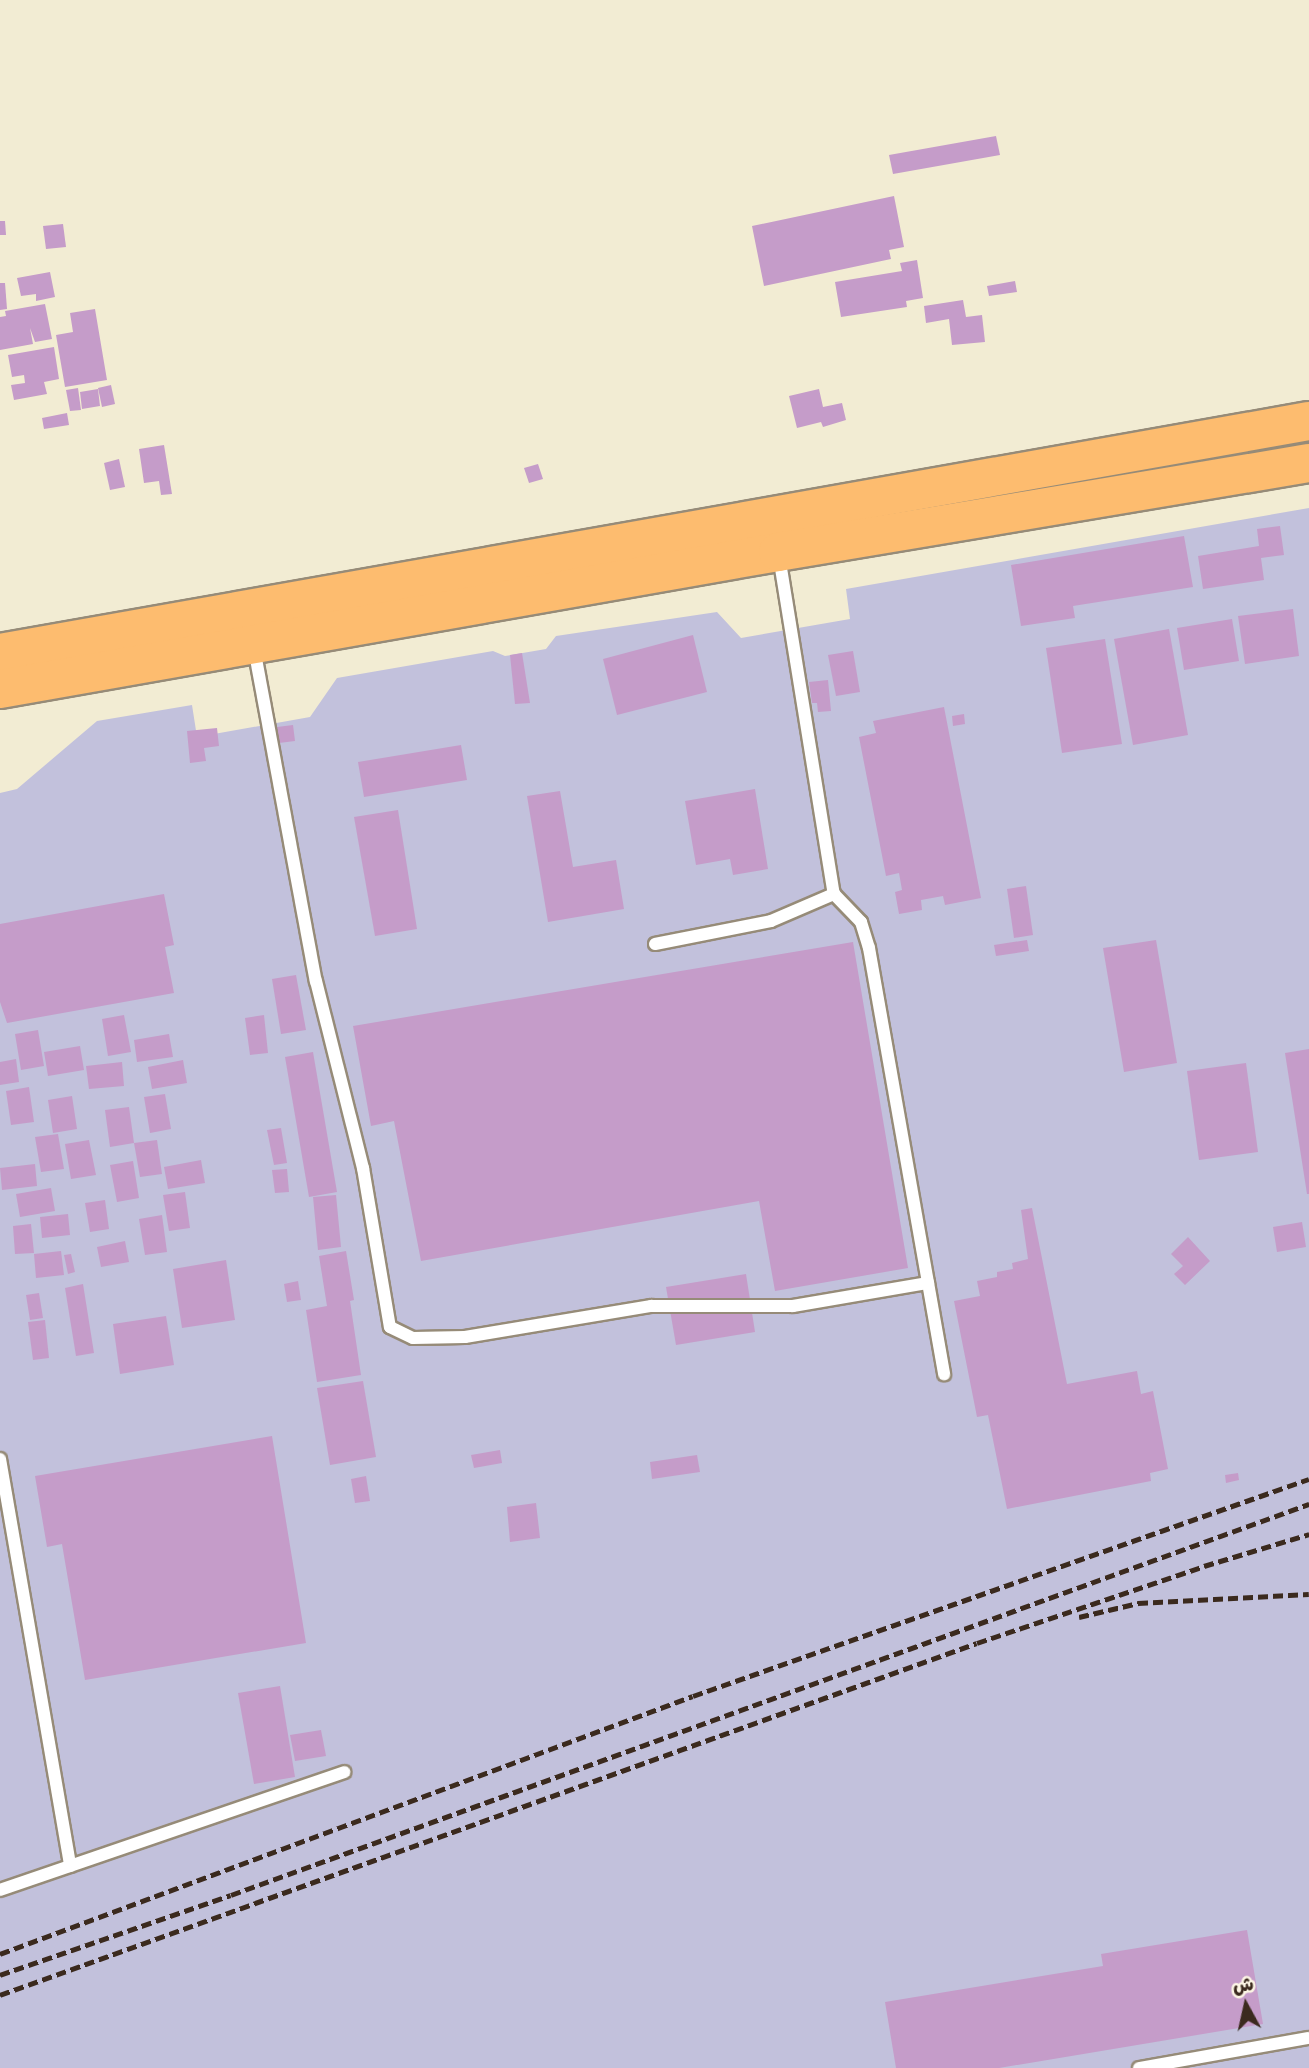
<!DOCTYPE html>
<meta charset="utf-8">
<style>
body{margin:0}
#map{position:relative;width:1309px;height:2068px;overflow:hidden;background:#f2ecd3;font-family:Delius,"Playpen Sans Arabic",sans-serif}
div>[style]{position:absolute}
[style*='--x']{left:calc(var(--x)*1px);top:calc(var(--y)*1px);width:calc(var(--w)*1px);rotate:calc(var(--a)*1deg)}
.industrial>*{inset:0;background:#c2c1dc}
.building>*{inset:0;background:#c59cc9}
.roads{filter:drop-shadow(2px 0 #968b78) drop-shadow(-2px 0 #968b78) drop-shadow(0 2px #968b78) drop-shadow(0 -2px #968b78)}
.lane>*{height:12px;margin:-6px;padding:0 6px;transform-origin:6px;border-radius:6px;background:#fff}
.highway>*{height:38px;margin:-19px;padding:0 19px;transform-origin:19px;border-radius:19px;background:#fdbc6f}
.rail>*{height:5px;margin-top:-2.5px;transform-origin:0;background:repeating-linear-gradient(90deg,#3b2a1e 0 10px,transparent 0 15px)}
span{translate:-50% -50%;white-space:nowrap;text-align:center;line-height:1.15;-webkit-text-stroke:5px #fcf5e5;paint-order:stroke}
.north{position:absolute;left:1211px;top:1970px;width:70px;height:70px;-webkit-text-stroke:5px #fcf5e5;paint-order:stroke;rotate:352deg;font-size:19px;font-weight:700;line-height:28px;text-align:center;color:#3b2a1e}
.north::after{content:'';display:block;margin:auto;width:24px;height:32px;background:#3b2a1e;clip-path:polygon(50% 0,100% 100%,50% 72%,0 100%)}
</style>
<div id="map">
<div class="industrial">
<i style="clip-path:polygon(1309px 508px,1309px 2068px,0 2068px,0 793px,17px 789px,97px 721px,192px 705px,197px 737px,310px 717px,337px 678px,493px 651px,505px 656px,546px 649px,556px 636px,717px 612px,741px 638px,850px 619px,846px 589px)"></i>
</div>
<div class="building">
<i style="clip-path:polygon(996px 136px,1000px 155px,893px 174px,889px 155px)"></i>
<i style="clip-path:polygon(894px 196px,904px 247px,889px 250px,891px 259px,764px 286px,752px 226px)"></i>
<i style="clip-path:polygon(0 221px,5px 221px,6px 235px,0 235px)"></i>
<i style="clip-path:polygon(63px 224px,66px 247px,46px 249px,43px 226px)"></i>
<i style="clip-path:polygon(917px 260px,923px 298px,906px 301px,907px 307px,841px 317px,835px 282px,902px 271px,900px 263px)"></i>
<i style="clip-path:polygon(50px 272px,55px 297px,36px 301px,36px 294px,21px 296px,17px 278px)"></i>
<i style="clip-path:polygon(1015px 281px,1017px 292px,989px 296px,987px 286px)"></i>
<i style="clip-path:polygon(0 283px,5px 283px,7px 309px,0 310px)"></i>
<i style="clip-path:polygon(963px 300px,966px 317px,982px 315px,985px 342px,952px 345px,949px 319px,926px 323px,924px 306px)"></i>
<i style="clip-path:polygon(45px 304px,52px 339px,35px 342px,30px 328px,33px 344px,0 350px,0 317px,6px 316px,5px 311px)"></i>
<i style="clip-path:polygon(95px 309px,107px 380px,65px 387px,56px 335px,73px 332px,70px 313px)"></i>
<i style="clip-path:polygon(54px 347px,59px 379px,44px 382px,47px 394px,14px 400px,11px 385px,25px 383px,24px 375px,12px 377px,8px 355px)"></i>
<i style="clip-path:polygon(111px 385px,115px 404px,102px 407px,98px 388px)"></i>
<i style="clip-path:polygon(78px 388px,81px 410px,70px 411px,66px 390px)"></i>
<i style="clip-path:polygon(98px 389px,100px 406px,82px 409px,80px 392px)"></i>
<i style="clip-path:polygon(819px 389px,823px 407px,842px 403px,846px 420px,823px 427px,821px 422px,797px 428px,789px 396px)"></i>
<i style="clip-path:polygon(67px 413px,69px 425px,44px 429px,42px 418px)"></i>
<i style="clip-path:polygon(164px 445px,172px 494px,161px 495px,159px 481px,144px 483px,139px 449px)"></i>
<i style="clip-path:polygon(119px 459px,125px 487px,110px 490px,104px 463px)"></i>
<i style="clip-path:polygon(538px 464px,543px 479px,529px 483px,524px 468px)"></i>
<i style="clip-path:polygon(1280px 526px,1284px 555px,1261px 558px,1264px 580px,1203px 589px,1198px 556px,1259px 546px,1257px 529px)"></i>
<i style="clip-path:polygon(1184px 536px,1193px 587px,1073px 606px,1075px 618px,1021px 626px,1011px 565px)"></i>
<i style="clip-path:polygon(1293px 609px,1299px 656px,1245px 664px,1238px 616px)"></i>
<i style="clip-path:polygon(1232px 619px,1239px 661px,1184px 670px,1177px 628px)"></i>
<i style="clip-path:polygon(1169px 629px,1188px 735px,1133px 745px,1114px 639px)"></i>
<i style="clip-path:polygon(693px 635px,707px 692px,617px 715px,603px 659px)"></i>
<i style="clip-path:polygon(1105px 639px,1122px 744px,1062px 753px,1046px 648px)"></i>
<i style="clip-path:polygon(853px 651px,860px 692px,836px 696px,828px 655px)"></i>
<i style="clip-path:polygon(522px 653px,530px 703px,515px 704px,510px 655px)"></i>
<i style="clip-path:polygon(828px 680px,831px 711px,818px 712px,817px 703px,812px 703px,809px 682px)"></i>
<i style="clip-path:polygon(944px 707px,981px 898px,945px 905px,943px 896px,921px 900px,922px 910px,899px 914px,895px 892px,902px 890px,899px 873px,886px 876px,859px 737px,876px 733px,873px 721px)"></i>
<i style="clip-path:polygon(964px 714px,965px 724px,953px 726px,952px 716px)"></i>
<i style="clip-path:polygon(293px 725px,295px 741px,279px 743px,277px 727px)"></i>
<i style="clip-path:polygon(217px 728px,219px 746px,204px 748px,206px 761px,190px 763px,187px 731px)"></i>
<i style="clip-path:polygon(461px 745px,467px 780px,364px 797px,358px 762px)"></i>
<i style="clip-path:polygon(755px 789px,768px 869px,733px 875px,730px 859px,696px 865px,685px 801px)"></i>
<i style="clip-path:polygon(560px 791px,573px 867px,616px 860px,624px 909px,548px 922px,527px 796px)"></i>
<i style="clip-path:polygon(398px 810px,417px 929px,375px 936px,354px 817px)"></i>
<i style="clip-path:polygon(1026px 886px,1033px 935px,1014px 938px,1007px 889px)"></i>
<i style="clip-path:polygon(164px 894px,174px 945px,165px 947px,174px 993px,7px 1023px,0 1002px,0 924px)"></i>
<i style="clip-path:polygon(1027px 940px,1029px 951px,996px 956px,994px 945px)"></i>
<i style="clip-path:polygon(1156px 940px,1177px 1063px,1124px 1072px,1103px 948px)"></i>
<i style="clip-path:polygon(853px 942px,908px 1268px,775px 1291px,759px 1201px,421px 1261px,394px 1121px,371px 1126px,353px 1026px)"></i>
<i style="clip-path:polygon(296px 975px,306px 1030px,281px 1034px,272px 979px)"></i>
<i style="clip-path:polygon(124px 1015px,131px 1052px,108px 1056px,102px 1019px)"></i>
<i style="clip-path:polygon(264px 1015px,268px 1053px,250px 1055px,245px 1018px)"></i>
<i style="clip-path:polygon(38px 1030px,44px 1066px,21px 1070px,15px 1034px)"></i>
<i style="clip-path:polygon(169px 1034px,173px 1057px,137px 1062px,134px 1040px)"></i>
<i style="clip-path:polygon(80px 1046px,84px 1070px,48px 1076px,44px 1052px)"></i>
<i style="clip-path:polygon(1309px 1049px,1309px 1194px,1307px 1194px,1285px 1053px)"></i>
<i style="clip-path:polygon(313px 1052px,337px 1192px,309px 1197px,285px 1057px)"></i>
<i style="clip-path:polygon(16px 1059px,19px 1082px,0 1085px,0 1062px)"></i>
<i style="clip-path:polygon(183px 1060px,187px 1083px,152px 1089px,148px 1067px)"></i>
<i style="clip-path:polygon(122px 1062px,124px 1086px,89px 1089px,86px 1066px)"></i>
<i style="clip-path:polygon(1246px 1063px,1258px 1152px,1199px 1160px,1187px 1071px)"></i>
<i style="clip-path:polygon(29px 1087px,34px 1122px,11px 1125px,6px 1091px)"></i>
<i style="clip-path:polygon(165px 1094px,171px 1129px,150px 1133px,144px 1097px)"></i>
<i style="clip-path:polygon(72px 1096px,77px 1129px,53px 1133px,48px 1100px)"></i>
<i style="clip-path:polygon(129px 1107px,134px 1143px,110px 1147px,105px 1110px)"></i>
<i style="clip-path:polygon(281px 1128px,287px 1163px,274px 1165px,267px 1130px)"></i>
<i style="clip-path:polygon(58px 1134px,64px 1169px,41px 1172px,35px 1137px)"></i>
<i style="clip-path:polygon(89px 1140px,96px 1175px,71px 1179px,65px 1144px)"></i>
<i style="clip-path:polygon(157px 1140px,162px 1174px,140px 1177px,134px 1143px)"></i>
<i style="clip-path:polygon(201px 1160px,205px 1183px,168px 1189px,164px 1167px)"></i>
<i style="clip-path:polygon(133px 1161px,139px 1198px,117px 1202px,110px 1165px)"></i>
<i style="clip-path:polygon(35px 1164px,37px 1186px,2px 1190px,0 1168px)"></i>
<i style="clip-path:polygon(287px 1169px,289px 1192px,275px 1193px,272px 1170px)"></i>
<i style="clip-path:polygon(51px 1188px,55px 1211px,20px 1217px,16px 1194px)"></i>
<i style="clip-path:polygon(185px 1192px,190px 1228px,169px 1231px,163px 1195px)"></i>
<i style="clip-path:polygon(336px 1195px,341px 1247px,318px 1250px,313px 1197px)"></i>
<i style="clip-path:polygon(105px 1200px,109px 1229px,90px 1232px,85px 1203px)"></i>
<i style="clip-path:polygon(1032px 1208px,1067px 1384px,1137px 1371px,1141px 1394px,1153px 1391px,1168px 1469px,1150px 1473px,1151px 1481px,1007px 1509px,988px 1415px,977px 1417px,954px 1301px,980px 1296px,977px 1281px,997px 1277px,997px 1272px,1013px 1269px,1012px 1263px,1028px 1259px,1021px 1210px)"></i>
<i style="clip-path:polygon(68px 1214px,70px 1235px,42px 1238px,40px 1217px)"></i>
<i style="clip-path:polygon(162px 1215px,167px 1252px,145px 1255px,139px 1219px)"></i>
<i style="clip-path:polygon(1302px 1222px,1306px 1247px,1277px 1252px,1273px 1227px)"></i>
<i style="clip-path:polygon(31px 1224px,34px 1253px,15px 1254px,13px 1226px)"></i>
<i style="clip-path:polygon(1188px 1237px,1210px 1261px,1185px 1285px,1174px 1274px,1183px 1266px,1171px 1254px)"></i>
<i style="clip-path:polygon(125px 1241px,129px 1262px,101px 1267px,97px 1247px)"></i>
<i style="clip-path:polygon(61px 1251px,64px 1275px,36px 1278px,34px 1254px)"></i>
<i style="clip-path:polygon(346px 1251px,354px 1300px,350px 1301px,361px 1375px,317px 1382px,306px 1310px,327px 1306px,319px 1256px)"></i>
<i style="clip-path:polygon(71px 1254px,75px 1272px,68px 1274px,64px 1255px)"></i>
<i style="clip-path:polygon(226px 1260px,235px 1320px,182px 1328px,173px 1269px)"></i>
<i style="clip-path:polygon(746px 1274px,755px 1332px,676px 1345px,666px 1287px)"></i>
<i style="clip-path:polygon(298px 1281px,301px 1300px,287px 1302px,284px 1284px)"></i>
<i style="clip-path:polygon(83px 1284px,94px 1353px,76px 1356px,65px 1288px)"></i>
<i style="clip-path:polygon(39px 1293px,43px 1318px,30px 1320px,26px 1295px)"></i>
<i style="clip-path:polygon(166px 1316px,174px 1365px,120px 1374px,113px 1324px)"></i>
<i style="clip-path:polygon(45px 1320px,49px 1358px,33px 1360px,28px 1322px)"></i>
<i style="clip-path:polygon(363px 1381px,376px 1457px,330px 1465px,317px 1388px)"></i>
<i style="clip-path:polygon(272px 1436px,306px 1643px,85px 1680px,62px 1544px,47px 1547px,35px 1476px)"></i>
<i style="clip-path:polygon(500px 1450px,502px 1463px,474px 1468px,471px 1455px)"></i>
<i style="clip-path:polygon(697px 1455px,700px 1472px,652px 1479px,650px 1462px)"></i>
<i style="clip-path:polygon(1238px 1473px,1239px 1480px,1226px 1483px,1225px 1475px)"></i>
<i style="clip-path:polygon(366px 1476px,370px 1501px,355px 1503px,351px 1479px)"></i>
<i style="clip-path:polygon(536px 1503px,540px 1538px,510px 1542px,507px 1507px)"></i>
<i style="clip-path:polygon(280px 1686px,295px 1777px,254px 1784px,238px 1693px)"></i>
<i style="clip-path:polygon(321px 1730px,326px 1756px,295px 1761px,290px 1735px)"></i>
<i style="clip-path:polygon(1247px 1930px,1263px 2024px,999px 2068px,896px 2068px,885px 2002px,1103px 1966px,1101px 1954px)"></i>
</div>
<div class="roads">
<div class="lane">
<i style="--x:779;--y:556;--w:342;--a:80.8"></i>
<i style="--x:834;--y:894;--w:39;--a:46"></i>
<i style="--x:861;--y:922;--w:27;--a:73"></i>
<i style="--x:869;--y:948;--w:433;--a:80"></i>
<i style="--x:254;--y:648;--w:339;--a:79.5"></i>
<i style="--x:316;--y:981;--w:193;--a:75.9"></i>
<i style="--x:363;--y:1168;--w:161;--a:80.4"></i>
<i style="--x:390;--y:1327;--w:25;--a:26"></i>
<i style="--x:413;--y:1338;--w:52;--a:-1.1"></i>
<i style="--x:465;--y:1337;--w:189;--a:-9.5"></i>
<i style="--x:651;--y:1306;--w:142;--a:0"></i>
<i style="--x:793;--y:1306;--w:137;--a:-9.7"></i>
<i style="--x:655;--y:944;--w:118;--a:-11.2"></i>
<i style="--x:771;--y:921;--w:69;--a:-23.2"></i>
<i style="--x:0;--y:1459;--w:413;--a:80.2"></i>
<i style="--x:0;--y:1890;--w:364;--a:-18.9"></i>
<i style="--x:1139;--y:2068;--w:172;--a:-10.1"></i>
</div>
<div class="highway">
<i style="--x:0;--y:653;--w:1329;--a:-10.05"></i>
<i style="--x:0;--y:689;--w:790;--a:-9.99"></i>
<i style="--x:778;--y:552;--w:538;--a:-9.51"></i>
</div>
</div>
<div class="rail">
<i style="--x:1079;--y:1617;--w:61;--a:-13.3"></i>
<i style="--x:1138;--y:1603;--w:171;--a:-3"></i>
<i style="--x:0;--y:1954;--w:739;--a:-20.42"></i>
<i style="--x:693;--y:1696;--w:653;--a:-19.41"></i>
<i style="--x:0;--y:1975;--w:244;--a:-19.1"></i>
<i style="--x:231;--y:1895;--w:1147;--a:-19.94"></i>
<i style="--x:0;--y:1995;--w:1038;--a:-19.81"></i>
<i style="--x:977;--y:1643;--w:240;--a:-18.7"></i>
<i style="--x:1204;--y:1566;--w:110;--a:-16.9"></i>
</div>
<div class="north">ش</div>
</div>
